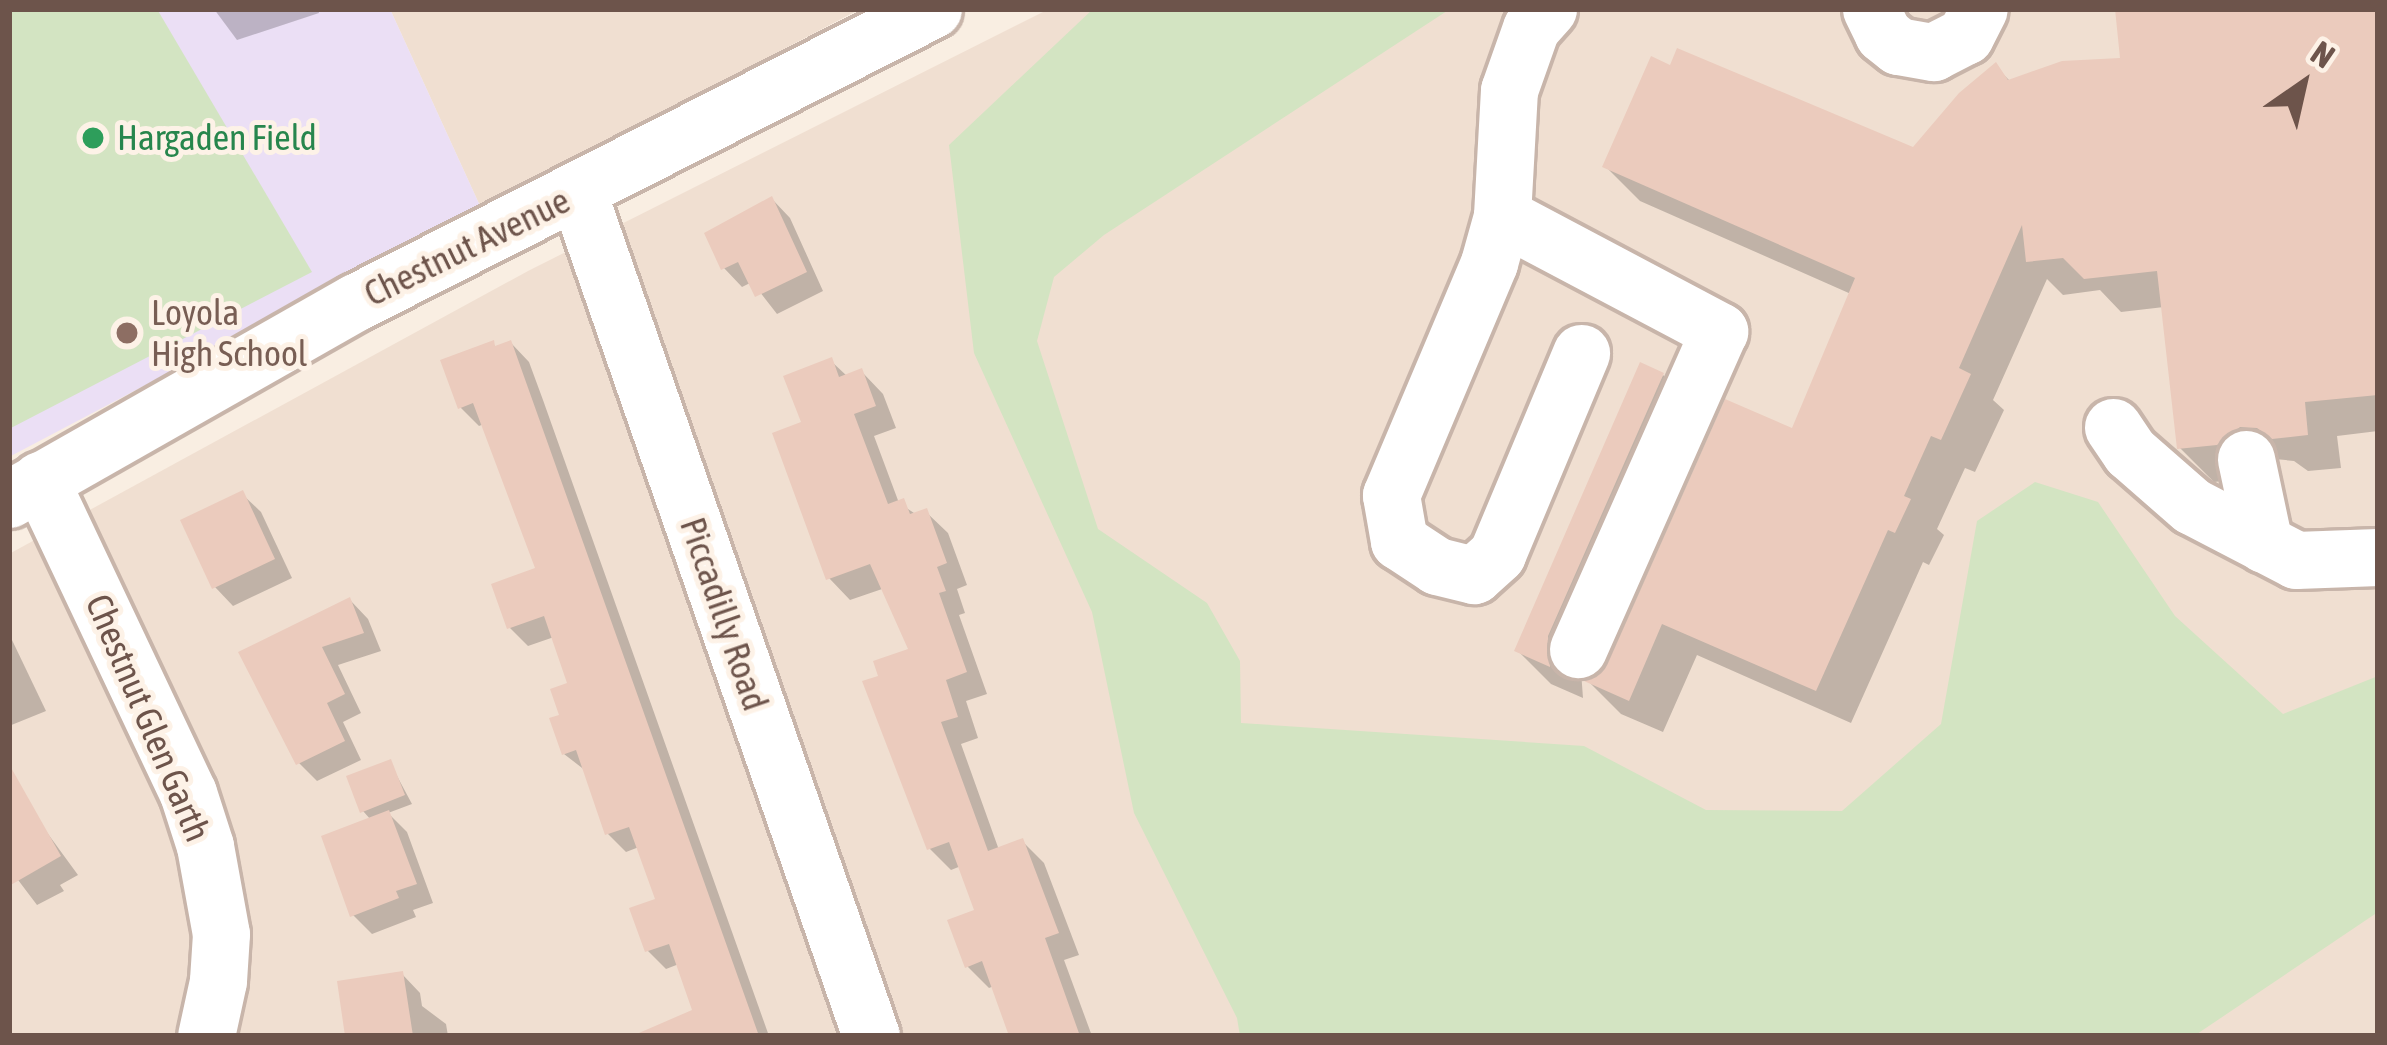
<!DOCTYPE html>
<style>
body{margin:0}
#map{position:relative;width:2387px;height:1045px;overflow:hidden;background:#f9eee2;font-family:"Asap Condensed",sans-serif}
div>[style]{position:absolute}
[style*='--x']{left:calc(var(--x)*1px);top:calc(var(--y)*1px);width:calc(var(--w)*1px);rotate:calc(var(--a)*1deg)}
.residential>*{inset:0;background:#f0dfd1}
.education>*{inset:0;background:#ebdff5}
.green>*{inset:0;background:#d3e4c2}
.shadow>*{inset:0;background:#0003}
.building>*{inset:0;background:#ebcbbd}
.roads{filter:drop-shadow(3px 0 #c8b5aa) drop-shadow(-3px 0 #c8b5aa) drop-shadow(0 3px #c8b5aa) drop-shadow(0 -3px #c8b5aa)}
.minor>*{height:57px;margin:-28.5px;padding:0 28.5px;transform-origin:28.5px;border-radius:28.5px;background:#fff}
.dots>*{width:33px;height:33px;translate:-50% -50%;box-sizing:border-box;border:6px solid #fdf2e7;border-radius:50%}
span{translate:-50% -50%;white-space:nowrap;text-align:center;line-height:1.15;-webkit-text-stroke:10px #fdf2e7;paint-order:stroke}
.leisure-label{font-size:36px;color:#27864d}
.left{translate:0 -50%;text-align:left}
.street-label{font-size:36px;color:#6d544b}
.education-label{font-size:36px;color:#785e54}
.frame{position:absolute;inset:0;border:12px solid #6d544b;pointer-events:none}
.north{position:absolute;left:2243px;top:24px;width:120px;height:120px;-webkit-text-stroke:9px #fdf2e7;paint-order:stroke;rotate:34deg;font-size:33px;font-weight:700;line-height:48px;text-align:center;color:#6d544b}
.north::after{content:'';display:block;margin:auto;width:42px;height:54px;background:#6d544b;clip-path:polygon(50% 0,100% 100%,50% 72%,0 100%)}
</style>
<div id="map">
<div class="residential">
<i style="clip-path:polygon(390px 9px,860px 9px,481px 208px)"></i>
<i style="clip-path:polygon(1049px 9px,2378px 9px,2378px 1036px,9px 1036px,9px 554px,528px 271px)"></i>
</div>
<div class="education">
<i style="clip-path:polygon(9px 9px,390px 9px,481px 208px,9px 457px)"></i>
</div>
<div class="green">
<i style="clip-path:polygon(9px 9px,157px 9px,312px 272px,9px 429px)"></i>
<i style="clip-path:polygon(1093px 9px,1450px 9px,1104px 235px,1054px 277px,1037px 341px,1098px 529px,1207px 603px,1240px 661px,1241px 723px,1584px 746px,1706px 810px,1842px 811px,1941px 724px,1977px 521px,2035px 482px,2098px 502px,2175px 616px,2283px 714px,2378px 676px,2378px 912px,2194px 1036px,1240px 1036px,1237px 1018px,1134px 813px,1092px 612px,974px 353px,949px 145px)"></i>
</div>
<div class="shadow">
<i style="clip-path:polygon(214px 9px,318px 9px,319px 13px,237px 40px)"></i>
<i style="clip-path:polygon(2120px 9px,2378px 9px,2378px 431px,2337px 436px,2341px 468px,2308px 471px,2294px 461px,2275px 459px,2252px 478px,2214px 482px,2180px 448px,2164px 307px,2121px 312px,2100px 290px,2063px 295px,2047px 279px,1993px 400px,2004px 410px,1975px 472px,1965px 468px,1937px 529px,1944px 535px,1929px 565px,1923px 562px,1851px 723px,1697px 655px,1663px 732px,1621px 714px,1588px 681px,1611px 664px,1794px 432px,1851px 294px,1640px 201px,1606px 167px,1914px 150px,1996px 67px,2011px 82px,2124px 61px)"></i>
<i style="clip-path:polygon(772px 199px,790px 218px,823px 291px,777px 314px,752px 282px,742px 287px,724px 268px)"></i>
<i style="clip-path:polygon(511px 343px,529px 362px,543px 400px,769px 1036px,678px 1036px,696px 1012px,679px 964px,666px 969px,647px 950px,659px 901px,639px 847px,626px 852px,607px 833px,586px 771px,564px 754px,563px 717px,571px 685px,554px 637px,528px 646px,509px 627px,539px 570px,484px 424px,479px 426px,460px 407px,493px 344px,497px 348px)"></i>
<i style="clip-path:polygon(831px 361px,848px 377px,862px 372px,883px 394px,896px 428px,874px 436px,899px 503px,917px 515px,926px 512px,948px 533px,967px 585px,957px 589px,965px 613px,959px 615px,987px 694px,966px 701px,978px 738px,961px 744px,999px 850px,1022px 841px,1044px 863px,1079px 955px,1064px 960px,1092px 1036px,1012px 1036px,994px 986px,989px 988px,967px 966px,978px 911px,961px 866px,951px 870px,929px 848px,882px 678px,912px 651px,885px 588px,850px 600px,829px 578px,805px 424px)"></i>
<i style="clip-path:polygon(1663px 375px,1697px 409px,1581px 671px,1583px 698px,1551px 684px,1517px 650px)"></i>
<i style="clip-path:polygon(242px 494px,261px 512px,292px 578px,233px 606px,215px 587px)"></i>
<i style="clip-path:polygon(350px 600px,368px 619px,381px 651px,338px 665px,361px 713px,343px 722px,361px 760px,317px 781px,299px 763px,242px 653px)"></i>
<i style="clip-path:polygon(12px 640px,46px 711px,9px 726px,9px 641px)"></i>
<i style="clip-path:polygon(390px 763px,412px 804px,388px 813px,407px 832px,433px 903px,413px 910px,416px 917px,372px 934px,353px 915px,371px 820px,363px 811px)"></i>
<i style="clip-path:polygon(21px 797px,78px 875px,60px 885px,64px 891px,37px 905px,9px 868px,9px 804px)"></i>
<i style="clip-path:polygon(402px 974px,420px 993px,422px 1006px,446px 1024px,448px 1036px,348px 1036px)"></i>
</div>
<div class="building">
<i style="clip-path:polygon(2115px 9px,2378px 9px,2378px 395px,2305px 402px,2308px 435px,2272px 439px,2257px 428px,2240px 427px,2217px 445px,2177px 449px,2157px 271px,2084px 279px,2063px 258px,2026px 262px,2022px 225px,1959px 368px,1971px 374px,1941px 440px,1931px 436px,1904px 496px,1911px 499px,1895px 533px,1888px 530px,1816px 691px,1662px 624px,1629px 701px,1584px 681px,1608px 662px,1725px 399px,1792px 428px,1855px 278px,1602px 167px,1651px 56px,1670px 65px,1677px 48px,1913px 147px,1959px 93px,1996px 62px,2008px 80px,2062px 61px,2120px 58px)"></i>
<i style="clip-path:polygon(772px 196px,807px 272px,755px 297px,738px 262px,721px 270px,704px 233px)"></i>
<i style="clip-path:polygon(494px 340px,495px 346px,511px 340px,759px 1036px,632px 1036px,692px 1010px,669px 944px,645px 952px,629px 908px,655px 899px,629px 827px,605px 835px,576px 750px,562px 755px,549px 718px,559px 715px,550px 689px,567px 683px,544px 616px,507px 629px,491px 584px,535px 568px,473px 403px,458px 409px,440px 360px)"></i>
<i style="clip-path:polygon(832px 357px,839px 377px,862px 368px,876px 406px,854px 414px,888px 504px,904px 498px,910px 514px,927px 508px,947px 563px,937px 567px,946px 591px,939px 593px,967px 672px,946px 680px,958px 717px,941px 722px,988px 851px,1023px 838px,1059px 933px,1045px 938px,1080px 1036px,1009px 1036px,982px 961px,965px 968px,947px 920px,974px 910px,949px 842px,927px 850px,862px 681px,878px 676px,873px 661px,908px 649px,870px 564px,826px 580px,772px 433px,801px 422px,783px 376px)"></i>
<i style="clip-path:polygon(1640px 362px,1664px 373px,1548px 636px,1550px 667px,1514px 651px)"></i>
<i style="clip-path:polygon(243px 490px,275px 559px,212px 589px,180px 520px)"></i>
<i style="clip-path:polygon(350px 597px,364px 633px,322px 647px,345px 694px,327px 703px,345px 741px,296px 765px,238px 652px)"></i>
<i style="clip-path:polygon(391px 759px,405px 795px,360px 813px,346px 776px)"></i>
<i style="clip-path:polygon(9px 764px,61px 856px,9px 886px)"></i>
<i style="clip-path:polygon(389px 810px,417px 884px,396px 891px,399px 898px,350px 917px,321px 836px)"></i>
<i style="clip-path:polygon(403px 971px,413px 1036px,345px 1036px,337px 981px)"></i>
</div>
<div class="roads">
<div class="minor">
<i style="--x:1548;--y:9;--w:25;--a:132"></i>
<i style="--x:1531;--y:28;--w:66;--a:109.5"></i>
<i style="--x:1509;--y:90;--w:126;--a:93.2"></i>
<i style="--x:1502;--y:216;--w:49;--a:105.5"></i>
<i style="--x:1489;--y:263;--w:252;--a:112.9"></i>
<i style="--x:1391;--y:495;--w:47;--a:80.1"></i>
<i style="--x:1399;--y:541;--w:45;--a:33.3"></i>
<i style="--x:1437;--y:566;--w:38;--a:14"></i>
<i style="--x:1474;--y:575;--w:31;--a:-42"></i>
<i style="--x:1497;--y:554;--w:218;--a:-67.3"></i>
<i style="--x:1871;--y:9;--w:28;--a:64"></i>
<i style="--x:1883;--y:34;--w:19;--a:39"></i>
<i style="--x:1898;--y:46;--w:36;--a:10"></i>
<i style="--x:1933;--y:52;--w:36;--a:-27"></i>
<i style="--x:1965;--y:36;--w:30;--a:-63"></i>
<i style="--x:578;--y:193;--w:892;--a:70.83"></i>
<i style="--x:1502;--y:216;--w:246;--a:27.9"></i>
<i style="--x:1719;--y:331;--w:348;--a:113.9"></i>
<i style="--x:2113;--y:427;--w:30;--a:56"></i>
<i style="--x:2130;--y:452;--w:82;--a:41.1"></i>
<i style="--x:2192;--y:506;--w:117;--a:27.4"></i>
<i style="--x:2296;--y:560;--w:82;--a:-2.1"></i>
<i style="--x:2246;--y:459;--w:87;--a:78"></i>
<i style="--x:40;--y:480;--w:346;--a:64.7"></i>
<i style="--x:188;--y:793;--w:56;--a:72.2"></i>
<i style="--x:205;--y:846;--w:89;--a:79.7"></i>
<i style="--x:221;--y:934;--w:47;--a:93.7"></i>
<i style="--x:218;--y:981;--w:56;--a:102.3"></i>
<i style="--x:9;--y:499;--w:399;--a:-29.6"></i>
<i style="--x:356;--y:302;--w:647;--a:-26.92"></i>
</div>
</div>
<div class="dots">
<i style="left:93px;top:138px;background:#2e9e5b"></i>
<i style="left:127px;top:333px;background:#8d6e63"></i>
</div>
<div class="leisure-label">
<span class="left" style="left:117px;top:138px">Hargaden Field</span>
</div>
<div class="street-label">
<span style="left:467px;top:247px;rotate:-26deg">Chestnut Avenue</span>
<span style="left:724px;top:614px;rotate:71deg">Piccadilly Road</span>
<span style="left:148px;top:718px;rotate:67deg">Chestnut Glen Garth</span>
</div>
<div class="education-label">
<span class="left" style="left:151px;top:333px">Loyola<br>High School</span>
</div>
<div class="frame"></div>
<div class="north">N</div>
</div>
